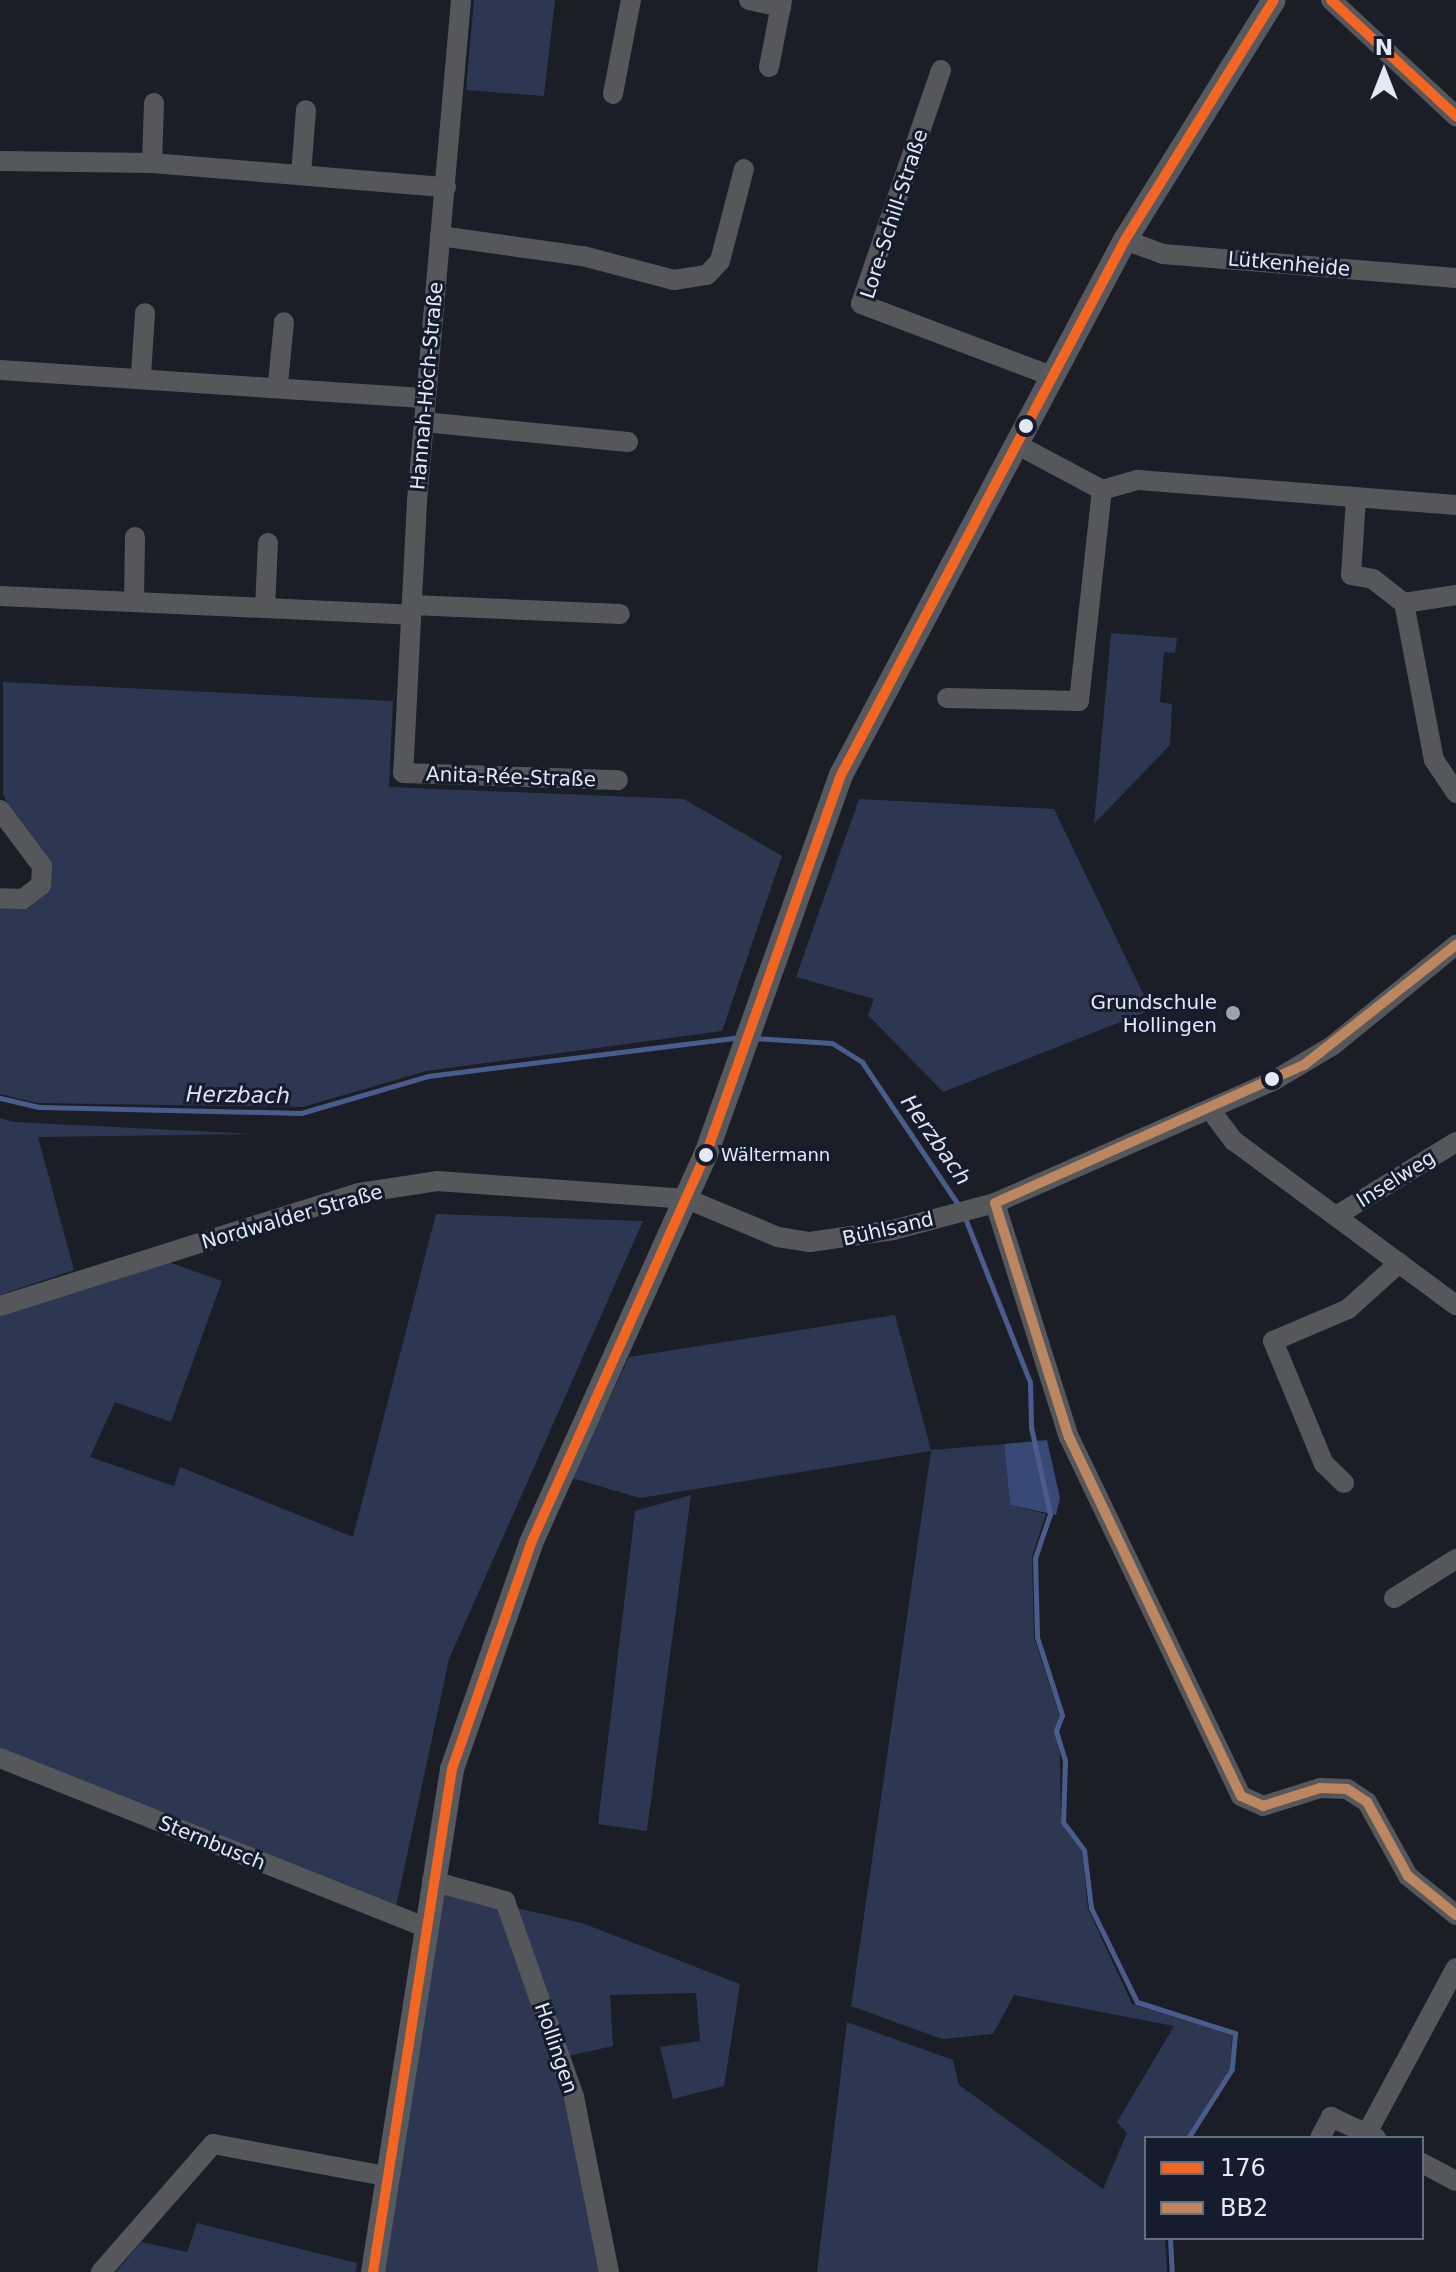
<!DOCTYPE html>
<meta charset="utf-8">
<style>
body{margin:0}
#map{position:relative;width:1456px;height:2272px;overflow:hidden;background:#1b1e27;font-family:"DejaVu Sans",sans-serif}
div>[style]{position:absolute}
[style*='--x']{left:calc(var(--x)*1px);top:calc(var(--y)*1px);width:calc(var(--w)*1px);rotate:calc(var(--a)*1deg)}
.green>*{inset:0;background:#2d3751}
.forest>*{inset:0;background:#384975}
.stream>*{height:5px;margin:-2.5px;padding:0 2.5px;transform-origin:2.5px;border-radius:2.5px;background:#495c8b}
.minor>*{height:20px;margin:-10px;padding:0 10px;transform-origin:10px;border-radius:10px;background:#56575b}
.major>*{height:24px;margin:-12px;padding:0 12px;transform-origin:12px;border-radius:12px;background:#56595e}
.bus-1>*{height:10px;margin:-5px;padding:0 5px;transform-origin:5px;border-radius:5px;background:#f26522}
.bus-2>*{height:10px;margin:-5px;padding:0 5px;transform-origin:5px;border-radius:5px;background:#bb8660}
.dots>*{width:22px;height:22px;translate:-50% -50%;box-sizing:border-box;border:4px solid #151c2d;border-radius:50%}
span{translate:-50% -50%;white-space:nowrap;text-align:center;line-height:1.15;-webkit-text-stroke:6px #151c2d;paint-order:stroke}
.bus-label{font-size:18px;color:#e3e9f5}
.left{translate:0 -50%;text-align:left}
.street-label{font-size:20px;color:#e3e9f5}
.poi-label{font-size:20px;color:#e3e9f5}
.right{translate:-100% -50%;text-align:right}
.water-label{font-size:22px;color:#dce3f3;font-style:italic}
.legend{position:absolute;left:1144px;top:2136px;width:280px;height:104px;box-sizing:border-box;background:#151c2d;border:2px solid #676e7d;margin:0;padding:10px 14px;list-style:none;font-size:24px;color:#e3e9f5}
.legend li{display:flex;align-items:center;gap:16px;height:40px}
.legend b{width:40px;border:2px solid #676e7d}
.north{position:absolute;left:1344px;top:32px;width:80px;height:80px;-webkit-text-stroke:6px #151c2d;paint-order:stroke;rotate:0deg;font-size:22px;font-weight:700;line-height:32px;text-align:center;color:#e3e9f5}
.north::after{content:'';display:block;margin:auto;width:28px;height:36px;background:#e3e9f5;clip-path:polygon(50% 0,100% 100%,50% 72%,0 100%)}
</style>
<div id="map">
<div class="green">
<i style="clip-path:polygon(474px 0,555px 0,544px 96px,466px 90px)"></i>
<i style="clip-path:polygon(1111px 633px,1177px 638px,1175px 653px,1164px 652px,1160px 702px,1172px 704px,1170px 745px,1094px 824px)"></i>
<i style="clip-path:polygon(3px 682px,393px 701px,389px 787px,684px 799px,782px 856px,722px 1031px,426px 1071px,303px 1107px,37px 1103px,0 1094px,0 908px,29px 908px,50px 889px,51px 863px,15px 824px,3px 793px)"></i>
<i style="clip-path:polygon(859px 799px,1054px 809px,1151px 1010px,943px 1092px,868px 1015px,874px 999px,796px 977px)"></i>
<i style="clip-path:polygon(0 1118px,13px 1122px,256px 1134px,38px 1137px,74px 1270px,0 1295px)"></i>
<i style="clip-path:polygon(436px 1214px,643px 1221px,449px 1659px,396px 1907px,0 1749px,0 1315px,166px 1261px,222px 1281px,171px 1422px,115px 1402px,90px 1457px,174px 1486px,180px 1467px,353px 1537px)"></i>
<i style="clip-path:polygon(895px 1315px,931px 1450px,1004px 1444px,1010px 1505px,1046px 1514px,1032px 1556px,1034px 1637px,1059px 1714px,1061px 1822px,1082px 1852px,1088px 1909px,1132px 2004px,1232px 2035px,1230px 2069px,1187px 2138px,1146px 2138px,1146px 2238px,1165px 2238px,1167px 2272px,817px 2272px,847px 2022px,953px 2060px,959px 2085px,1103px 2189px,1127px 2133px,1117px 2122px,1174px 2026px,1014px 1995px,993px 2034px,942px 2039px,851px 2006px,931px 1451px,640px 1498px,572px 1478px,629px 1357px)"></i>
<i style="clip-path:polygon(691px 1495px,647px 1831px,598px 1824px,635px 1511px)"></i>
<i style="clip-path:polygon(439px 1890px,500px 1906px,569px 2101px,605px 2272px,381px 2272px)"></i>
<i style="clip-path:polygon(512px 1907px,582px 1923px,740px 1984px,724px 2086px,673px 2099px,660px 2047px,700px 2041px,696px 1993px,610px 1995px,613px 2046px,568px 2056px)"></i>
<i style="clip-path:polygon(197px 2223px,357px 2263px,356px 2272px,116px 2272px,141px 2242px,187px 2252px)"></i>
</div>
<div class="forest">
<i style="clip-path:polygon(1047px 1440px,1060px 1498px,1056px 1515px,1010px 1505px,1004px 1444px)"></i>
</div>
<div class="stream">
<i style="--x:755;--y:1038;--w:77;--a:3.7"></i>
<i style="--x:832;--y:1043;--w:36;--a:32"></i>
<i style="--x:862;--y:1062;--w:177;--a:56"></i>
<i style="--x:0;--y:1098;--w:40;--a:13"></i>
<i style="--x:39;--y:1107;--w:262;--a:1.3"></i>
<i style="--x:301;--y:1113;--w:132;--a:-16.2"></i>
<i style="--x:428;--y:1076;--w:316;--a:-7.1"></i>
<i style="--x:965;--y:1218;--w:176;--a:68.4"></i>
<i style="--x:1030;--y:1382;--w:45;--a:88.7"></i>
<i style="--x:1031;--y:1427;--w:89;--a:77.7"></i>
<i style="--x:1050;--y:1514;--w:46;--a:108.8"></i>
<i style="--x:1035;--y:1558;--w:79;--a:88.5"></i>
<i style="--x:1037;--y:1637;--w:82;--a:72.2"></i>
<i style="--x:1062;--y:1715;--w:17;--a:111"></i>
<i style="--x:1056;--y:1731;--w:30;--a:73"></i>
<i style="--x:1065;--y:1760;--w:62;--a:91.8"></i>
<i style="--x:1063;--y:1822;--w:35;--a:53"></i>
<i style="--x:1084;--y:1850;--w:58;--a:83.1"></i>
<i style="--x:1091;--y:1908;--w:105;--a:63.9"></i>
<i style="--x:1137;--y:2002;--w:103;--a:17.6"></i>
<i style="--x:1235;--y:2033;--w:36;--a:95"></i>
<i style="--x:1232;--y:2069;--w:82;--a:122.5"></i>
<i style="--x:1170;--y:2238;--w:34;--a:87"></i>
</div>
<div class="minor">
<i style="--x:461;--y:0;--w:503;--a:95.02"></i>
<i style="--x:417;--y:501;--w:272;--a:92.9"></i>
<i style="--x:403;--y:773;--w:215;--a:1.9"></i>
<i style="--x:749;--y:0;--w:33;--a:12"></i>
<i style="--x:1331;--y:0;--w:171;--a:42.9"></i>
<i style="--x:769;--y:67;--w:68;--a:-79"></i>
<i style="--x:941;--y:70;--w:247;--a:108.9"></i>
<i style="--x:861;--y:304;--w:204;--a:20.7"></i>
<i style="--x:613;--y:94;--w:96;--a:-79.2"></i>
<i style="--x:0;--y:161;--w:152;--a:0.8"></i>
<i style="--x:152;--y:163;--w:295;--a:4.7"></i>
<i style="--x:152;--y:163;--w:60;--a:-88.1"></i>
<i style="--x:301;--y:175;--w:65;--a:-85.6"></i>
<i style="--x:440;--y:236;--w:144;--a:8"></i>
<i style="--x:583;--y:256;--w:94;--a:14.8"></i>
<i style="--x:674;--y:280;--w:33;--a:-9"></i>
<i style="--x:707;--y:275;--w:19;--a:-47"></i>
<i style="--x:720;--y:261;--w:95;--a:-75.4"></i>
<i style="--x:1125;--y:240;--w:40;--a:20.2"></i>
<i style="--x:1163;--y:254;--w:294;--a:4.7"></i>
<i style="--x:0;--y:370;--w:427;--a:3.8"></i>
<i style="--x:141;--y:374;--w:61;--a:-86.2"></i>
<i style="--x:278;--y:383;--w:61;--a:-84.4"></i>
<i style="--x:424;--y:422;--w:205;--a:5.6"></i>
<i style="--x:1016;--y:444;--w:98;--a:28.1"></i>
<i style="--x:1102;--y:490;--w:37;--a:-16"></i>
<i style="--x:1138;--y:480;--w:319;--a:4.5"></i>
<i style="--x:1356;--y:498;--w:77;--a:93.7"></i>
<i style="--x:1351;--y:575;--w:22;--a:10"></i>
<i style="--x:1373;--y:579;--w:39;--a:38"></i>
<i style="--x:1404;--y:603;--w:160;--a:79.2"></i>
<i style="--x:1434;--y:760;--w:40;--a:56"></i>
<i style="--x:0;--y:596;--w:411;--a:2.6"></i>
<i style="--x:134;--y:602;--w:65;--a:-89.1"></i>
<i style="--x:1404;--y:603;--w:53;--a:-8.7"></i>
<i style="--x:412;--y:605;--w:208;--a:2.5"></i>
<i style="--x:265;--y:608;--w:65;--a:-87.4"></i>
<i style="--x:947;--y:698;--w:132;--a:1.3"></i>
<i style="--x:1079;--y:701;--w:212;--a:-83.8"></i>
<i style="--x:0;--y:810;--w:70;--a:53.1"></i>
<i style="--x:42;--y:866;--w:19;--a:93"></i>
<i style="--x:41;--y:885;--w:23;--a:142"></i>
<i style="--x:23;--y:899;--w:23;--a:-178"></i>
<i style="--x:1211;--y:1111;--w:38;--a:53"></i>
<i style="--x:1234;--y:1141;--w:276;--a:36.5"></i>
<i style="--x:995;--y:1203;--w:245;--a:72.5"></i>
<i style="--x:1069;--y:1437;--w:398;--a:64.4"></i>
<i style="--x:1241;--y:1796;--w:24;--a:24"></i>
<i style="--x:1263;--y:1806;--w:60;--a:-17.5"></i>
<i style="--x:1320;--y:1788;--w:27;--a:2"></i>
<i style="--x:1347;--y:1789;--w:24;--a:33"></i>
<i style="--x:1367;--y:1802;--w:85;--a:61"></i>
<i style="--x:1408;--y:1876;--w:62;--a:39.1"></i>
<i style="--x:1336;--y:1216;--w:141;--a:-31.7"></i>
<i style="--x:0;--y:1306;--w:376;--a:-17.5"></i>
<i style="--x:359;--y:1193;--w:79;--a:-8.7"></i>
<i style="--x:437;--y:1181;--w:251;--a:4.1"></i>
<i style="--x:687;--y:1199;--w:99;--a:22.7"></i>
<i style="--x:778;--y:1237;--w:32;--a:9"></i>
<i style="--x:810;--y:1242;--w:84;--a:-8.2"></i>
<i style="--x:893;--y:1230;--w:106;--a:-14.8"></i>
<i style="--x:995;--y:1203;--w:304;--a:-23.7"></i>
<i style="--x:1273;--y:1081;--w:69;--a:-30.7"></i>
<i style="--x:1332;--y:1046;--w:160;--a:-39.2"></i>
<i style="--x:1344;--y:1483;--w:28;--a:-136"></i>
<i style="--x:1324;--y:1464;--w:133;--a:-112.5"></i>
<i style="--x:1273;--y:1341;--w:82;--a:-23.1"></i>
<i style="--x:1348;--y:1309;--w:69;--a:-42"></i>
<i style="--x:1394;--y:1598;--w:73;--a:-32.2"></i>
<i style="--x:0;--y:1758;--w:457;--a:21.7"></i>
<i style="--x:432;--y:1881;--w:76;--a:15.3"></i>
<i style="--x:505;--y:1901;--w:208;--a:70.6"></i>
<i style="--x:574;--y:2097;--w:178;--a:78.7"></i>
<i style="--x:1367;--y:2133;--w:187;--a:-61.7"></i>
<i style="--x:1320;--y:2138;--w:24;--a:-62"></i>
<i style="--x:1331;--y:2117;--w:50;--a:25"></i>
<i style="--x:1422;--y:2163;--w:38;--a:28"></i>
<i style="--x:101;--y:2272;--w:170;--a:-48.8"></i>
<i style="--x:213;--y:2144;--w:176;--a:10.5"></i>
</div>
<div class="major">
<i style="--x:373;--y:2272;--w:509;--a:-81.07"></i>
<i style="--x:452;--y:1769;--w:239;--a:-70.7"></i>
<i style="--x:531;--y:1543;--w:427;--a:-65.8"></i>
<i style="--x:706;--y:1154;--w:402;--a:-70.4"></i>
<i style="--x:841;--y:775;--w:606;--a:-62.04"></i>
<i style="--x:1125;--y:240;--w:282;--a:-58.2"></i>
</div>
<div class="bus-1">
<i style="--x:1331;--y:0;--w:171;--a:42.9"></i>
<i style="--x:373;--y:2272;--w:509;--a:-81.07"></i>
<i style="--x:452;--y:1769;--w:239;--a:-70.7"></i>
<i style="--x:531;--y:1543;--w:427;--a:-65.8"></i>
<i style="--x:706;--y:1154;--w:402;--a:-70.4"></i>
<i style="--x:841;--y:775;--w:606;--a:-62.04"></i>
<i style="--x:1125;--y:240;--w:282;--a:-58.2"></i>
</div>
<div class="bus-2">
<i style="--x:995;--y:1203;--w:245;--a:72.5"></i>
<i style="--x:1069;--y:1437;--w:398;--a:64.4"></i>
<i style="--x:1241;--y:1796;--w:24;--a:24"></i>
<i style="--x:1263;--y:1806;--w:60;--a:-17.5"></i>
<i style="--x:1320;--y:1788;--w:27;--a:2"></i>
<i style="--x:1347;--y:1789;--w:24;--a:33"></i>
<i style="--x:1367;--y:1802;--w:85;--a:61"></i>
<i style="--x:1408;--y:1876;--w:62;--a:39.1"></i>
<i style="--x:995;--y:1203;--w:338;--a:-24.1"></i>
<i style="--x:1304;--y:1065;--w:194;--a:-38.3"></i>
</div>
<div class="dots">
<i style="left:1026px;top:426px;background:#e3e9f5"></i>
<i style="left:1233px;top:1013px;background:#9da2ad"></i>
<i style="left:1272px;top:1079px;background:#e3e9f5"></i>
<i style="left:706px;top:1155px;background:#e3e9f5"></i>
</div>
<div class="bus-label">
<span class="left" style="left:721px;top:1155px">Wältermann</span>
</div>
<div class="street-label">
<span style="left:894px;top:214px;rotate:-72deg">Lore-Schill-Straße</span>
<span style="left:1289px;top:264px;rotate:5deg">Lütkenheide</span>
<span style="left:427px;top:386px;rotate:-85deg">Hannah-Höch-Straße</span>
<span style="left:511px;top:777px;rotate:2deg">Anita-Rée-Straße</span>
<span style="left:1396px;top:1179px;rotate:-32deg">Inselweg</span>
<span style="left:292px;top:1217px;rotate:-16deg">Nordwalder Straße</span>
<span style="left:888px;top:1229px;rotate:-13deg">Bühlsand</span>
<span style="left:212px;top:1843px;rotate:22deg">Sternbusch</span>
<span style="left:556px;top:2048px;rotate:71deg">Hollingen</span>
</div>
<div class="poi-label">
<span class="right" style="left:1217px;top:1014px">Grundschule<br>Hollingen</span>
</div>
<div class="water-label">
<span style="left:238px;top:1095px;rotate:1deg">Herzbach</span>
<span style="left:936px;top:1140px;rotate:55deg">Herzbach</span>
</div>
<ul class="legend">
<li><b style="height:10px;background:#f26522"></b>176</li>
<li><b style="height:10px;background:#bb8660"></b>BB2</li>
</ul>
<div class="north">N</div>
</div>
